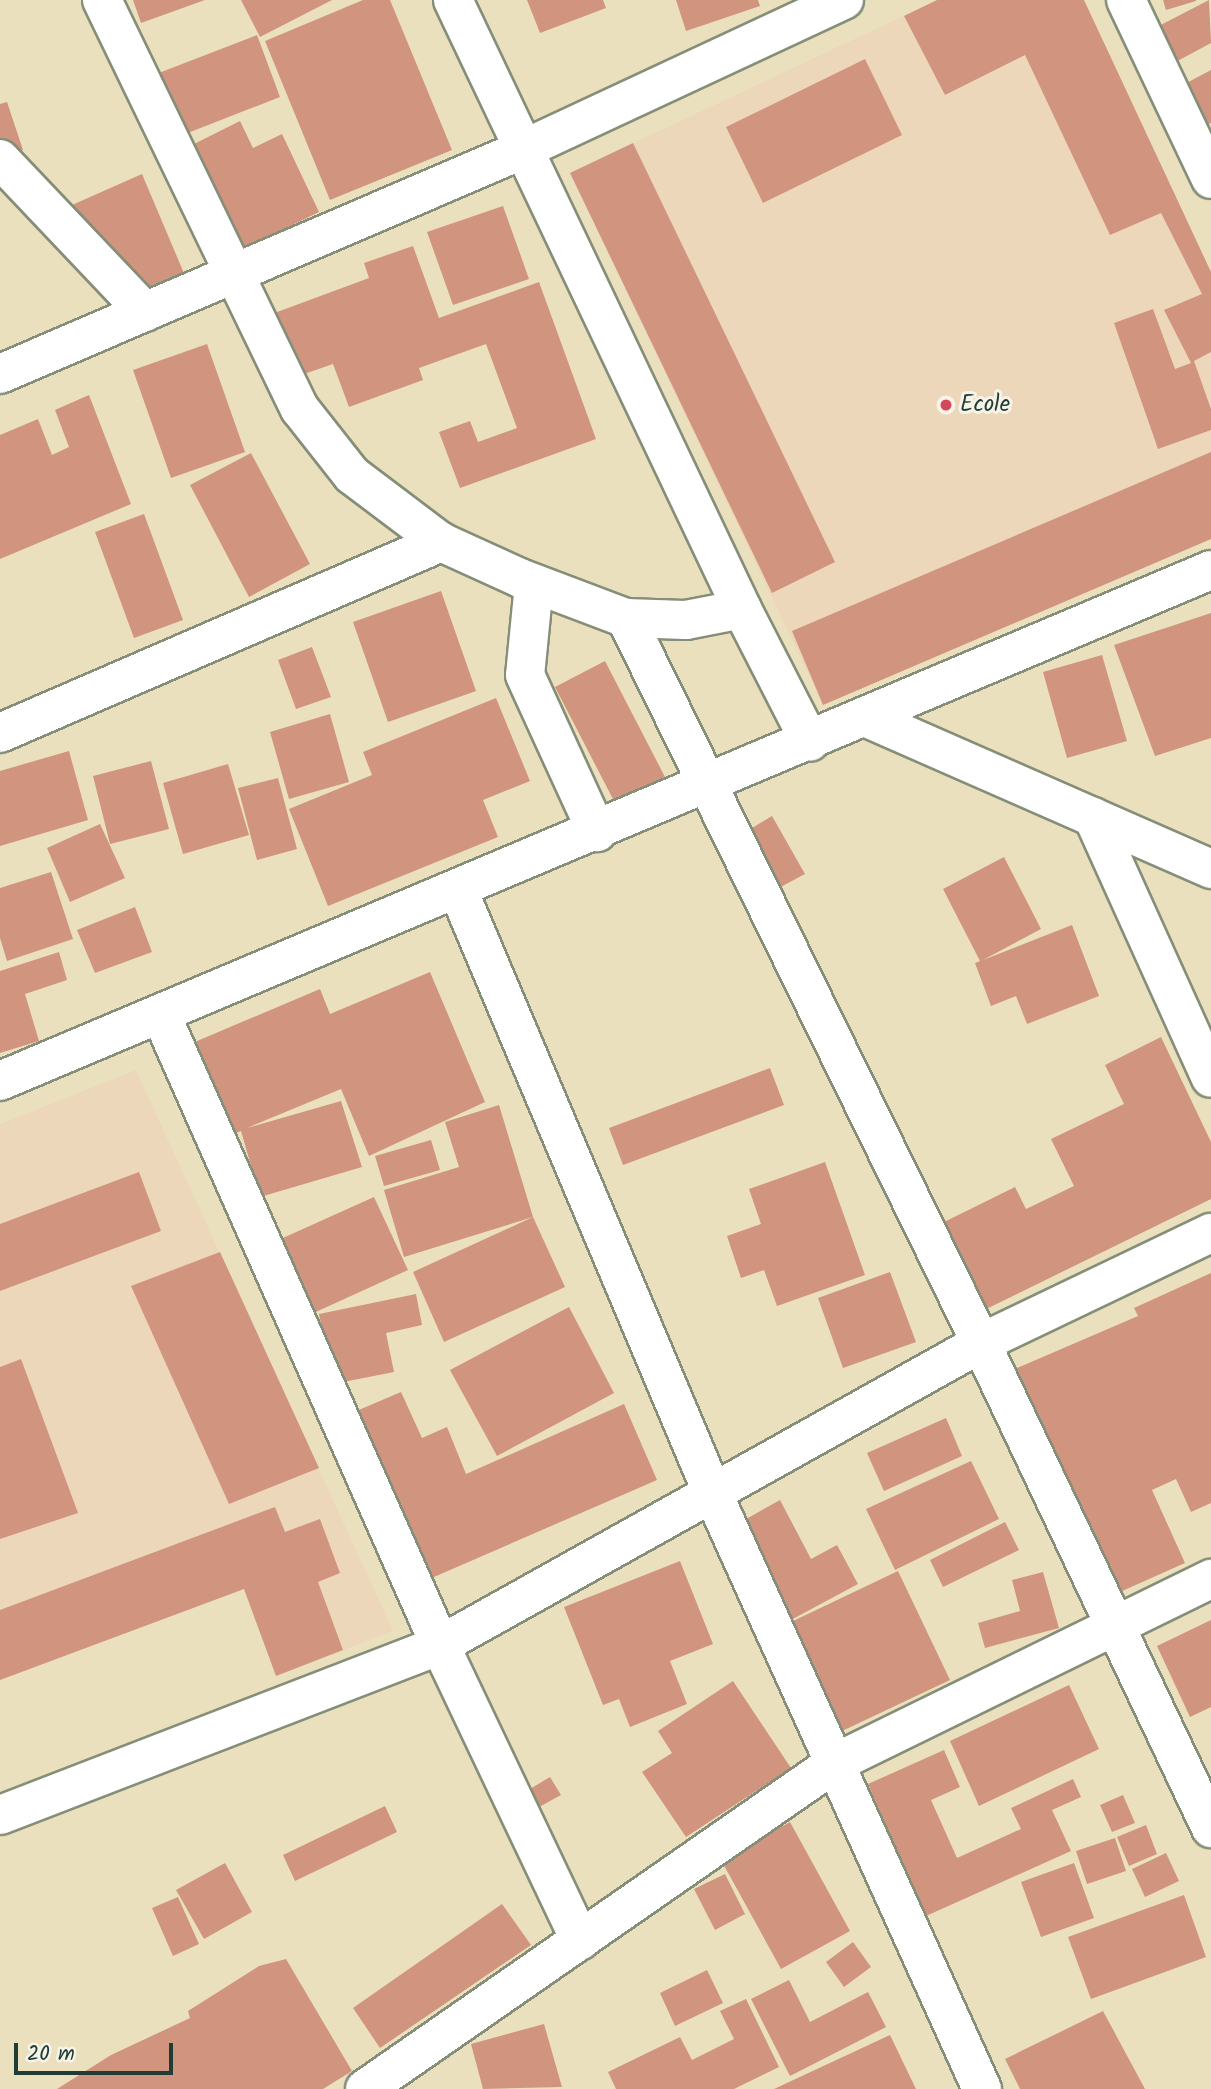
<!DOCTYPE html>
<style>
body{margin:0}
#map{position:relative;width:1211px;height:2089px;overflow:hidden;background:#ebe0bd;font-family:Kalam,sans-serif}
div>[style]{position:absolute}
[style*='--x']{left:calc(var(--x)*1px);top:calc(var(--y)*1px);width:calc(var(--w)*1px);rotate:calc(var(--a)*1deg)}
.built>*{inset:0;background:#edd7bb}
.building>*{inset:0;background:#d1947f}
.roads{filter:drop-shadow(2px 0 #858e78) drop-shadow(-2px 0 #858e78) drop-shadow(0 2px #858e78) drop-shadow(0 -2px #858e78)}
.street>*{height:38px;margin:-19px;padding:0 19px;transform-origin:19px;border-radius:19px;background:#fff}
.dots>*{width:19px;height:19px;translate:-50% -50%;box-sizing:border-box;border:4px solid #f7f3e8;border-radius:50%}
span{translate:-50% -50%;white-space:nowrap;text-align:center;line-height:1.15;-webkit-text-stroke:6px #f7f3e8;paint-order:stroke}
.poi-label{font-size:23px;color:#1f3d34}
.left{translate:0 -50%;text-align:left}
.scale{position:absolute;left:14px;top:2043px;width:159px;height:32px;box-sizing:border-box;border:4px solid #1f3d34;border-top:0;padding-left:9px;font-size:21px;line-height:24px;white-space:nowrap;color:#1f3d34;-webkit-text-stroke:5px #f7f3e8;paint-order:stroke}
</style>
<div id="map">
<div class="built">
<i style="clip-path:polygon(937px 0,1084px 0,1211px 272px,1211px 539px,823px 705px,570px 173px)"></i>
<i style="clip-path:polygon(136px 1070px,393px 1631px,276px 1676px,244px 1589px,0 1680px,0 1124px)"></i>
</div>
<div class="building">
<i style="clip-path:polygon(133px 0,205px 0,141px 23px)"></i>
<i style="clip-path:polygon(241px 0,332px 0,260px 37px)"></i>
<i style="clip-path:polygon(363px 0,390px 0,452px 150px,330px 200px,265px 41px)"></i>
<i style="clip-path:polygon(527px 0,603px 0,606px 8px,540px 33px)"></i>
<i style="clip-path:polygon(676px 0,758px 0,760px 6px,686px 31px)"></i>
<i style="clip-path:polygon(937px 0,1084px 0,1211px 272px,1211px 352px,1194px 361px,1211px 409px,1211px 430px,1158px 449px,1114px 323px,1153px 309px,1175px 369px,1191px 363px,1164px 310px,1202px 294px,1161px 213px,1110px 235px,1025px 55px,945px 95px,904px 16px)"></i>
<i style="clip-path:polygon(1163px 0,1196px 0,1196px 1px,1166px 10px)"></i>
<i style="clip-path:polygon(1209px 0,1211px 43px,1170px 65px,1151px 30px)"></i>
<i style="clip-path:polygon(257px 35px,280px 97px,175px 138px,151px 76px)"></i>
<i style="clip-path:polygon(865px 59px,902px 135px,763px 203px,726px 127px)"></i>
<i style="clip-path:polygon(1211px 70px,1211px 123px,1197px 130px,1177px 88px)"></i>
<i style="clip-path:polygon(7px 102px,23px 150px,0 158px,0 104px)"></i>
<i style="clip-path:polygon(240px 121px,253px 148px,282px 134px,319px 212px,243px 249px,192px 145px)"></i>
<i style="clip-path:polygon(633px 143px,835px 562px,772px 593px,570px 173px)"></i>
<i style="clip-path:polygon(142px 174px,186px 278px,115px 308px,72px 205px)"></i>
<i style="clip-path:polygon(503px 206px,529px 279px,453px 305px,427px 232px)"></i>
<i style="clip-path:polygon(413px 246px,439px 318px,539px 282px,596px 439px,460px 488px,439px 432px,470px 421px,478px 442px,517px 428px,486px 344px,419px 368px,423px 380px,349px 407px,333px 364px,284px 381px,261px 318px,369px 278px,364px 263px)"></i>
<i style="clip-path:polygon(207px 344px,245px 452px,171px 478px,133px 370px)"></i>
<i style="clip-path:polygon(89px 395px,131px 504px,0 559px,0 435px,38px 419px,52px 455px,69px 447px,55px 410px)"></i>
<i style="clip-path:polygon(1211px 452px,1211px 539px,823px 705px,792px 631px)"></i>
<i style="clip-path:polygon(251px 453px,310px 564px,249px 597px,190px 485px)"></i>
<i style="clip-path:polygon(144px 514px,183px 620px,134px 638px,95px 532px)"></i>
<i style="clip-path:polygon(441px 591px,476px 691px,388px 722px,353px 622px)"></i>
<i style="clip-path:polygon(1211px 613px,1211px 738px,1155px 756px,1114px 645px)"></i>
<i style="clip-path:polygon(312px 647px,331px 697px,296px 709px,278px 660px)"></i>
<i style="clip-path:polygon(1102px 655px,1127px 741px,1067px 758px,1043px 672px)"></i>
<i style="clip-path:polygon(605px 661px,665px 777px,615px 803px,555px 687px)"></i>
<i style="clip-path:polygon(496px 698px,530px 781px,483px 800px,498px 837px,328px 906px,289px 809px,372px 775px,363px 752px)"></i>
<i style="clip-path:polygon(330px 714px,349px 782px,289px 799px,270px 732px)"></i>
<i style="clip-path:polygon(69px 751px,88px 820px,0 846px,0 771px)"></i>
<i style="clip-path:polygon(151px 761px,169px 829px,110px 844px,93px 776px)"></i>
<i style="clip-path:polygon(228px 764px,249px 835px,183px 854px,163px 783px)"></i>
<i style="clip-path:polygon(278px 778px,297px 849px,257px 860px,238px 788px)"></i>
<i style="clip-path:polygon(772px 816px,805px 874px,773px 891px,742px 834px)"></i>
<i style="clip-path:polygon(100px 824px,125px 878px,70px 902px,47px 848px)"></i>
<i style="clip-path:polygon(1004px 857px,1041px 929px,983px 960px,1072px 925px,1099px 996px,1027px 1024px,1016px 996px,991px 1006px,975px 963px,980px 961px,943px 889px)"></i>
<i style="clip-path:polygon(51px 872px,73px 939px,7px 961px,0 938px,0 888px)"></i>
<i style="clip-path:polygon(135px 907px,152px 952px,95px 973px,77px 930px)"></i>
<i style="clip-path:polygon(59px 952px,67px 980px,25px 994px,39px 1041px,0 1053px,0 971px)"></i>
<i style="clip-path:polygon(430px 972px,485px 1102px,369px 1156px,341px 1089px,247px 1128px,341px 1101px,362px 1167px,260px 1197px,241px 1131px,221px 1139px,183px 1047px,320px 989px,330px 1014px)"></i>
<i style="clip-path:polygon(1161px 1037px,1211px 1142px,1211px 1199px,976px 1314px,934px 1227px,1015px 1187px,1026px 1209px,1074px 1186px,1051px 1139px,1124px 1104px,1105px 1065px)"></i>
<i style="clip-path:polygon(770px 1068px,784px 1105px,623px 1165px,609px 1128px)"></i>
<i style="clip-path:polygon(499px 1105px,533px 1217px,404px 1257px,384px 1190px,459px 1167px,445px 1122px)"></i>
<i style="clip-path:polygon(431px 1140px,440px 1170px,384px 1186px,375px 1156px)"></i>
<i style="clip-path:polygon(825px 1162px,865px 1275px,777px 1306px,764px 1270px,741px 1278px,727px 1236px,761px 1224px,749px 1189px)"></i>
<i style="clip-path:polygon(139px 1172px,161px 1231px,0 1291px,0 1224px)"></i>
<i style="clip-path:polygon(374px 1197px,408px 1270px,307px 1316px,274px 1242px)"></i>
<i style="clip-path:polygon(533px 1217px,565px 1287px,444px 1342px,413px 1272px)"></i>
<i style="clip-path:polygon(220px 1252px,319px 1468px,229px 1504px,131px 1286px)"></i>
<i style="clip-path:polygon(890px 1272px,916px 1342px,843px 1368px,818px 1298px)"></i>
<i style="clip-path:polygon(1211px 1273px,1211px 1503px,1191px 1512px,1176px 1479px,1152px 1490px,1185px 1563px,1102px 1600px,1003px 1374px,1138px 1316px,1134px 1308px)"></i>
<i style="clip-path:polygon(416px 1294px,422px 1325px,386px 1333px,394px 1372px,333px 1384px,319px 1314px)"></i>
<i style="clip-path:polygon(569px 1307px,614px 1393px,497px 1456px,450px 1370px)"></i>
<i style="clip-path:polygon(21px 1359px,78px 1513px,0 1539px,0 1367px)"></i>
<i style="clip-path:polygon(401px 1392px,422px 1438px,447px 1427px,466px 1474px,624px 1404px,657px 1480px,427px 1580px,354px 1412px)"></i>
<i style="clip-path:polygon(946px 1418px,962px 1456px,884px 1491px,867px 1453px)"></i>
<i style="clip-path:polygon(971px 1461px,999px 1519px,895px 1570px,866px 1509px)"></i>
<i style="clip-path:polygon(780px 1500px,811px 1559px,837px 1545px,858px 1584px,789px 1621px,737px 1524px)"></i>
<i style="clip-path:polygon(275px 1507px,285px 1532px,320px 1519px,340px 1573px,318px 1582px,343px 1650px,276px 1676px,244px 1589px,0 1680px,0 1610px)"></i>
<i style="clip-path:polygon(1005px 1522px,1019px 1550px,943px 1587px,930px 1560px)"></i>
<i style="clip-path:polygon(680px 1561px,713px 1644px,670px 1661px,687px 1704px,630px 1727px,619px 1699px,603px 1705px,564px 1607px)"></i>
<i style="clip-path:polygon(898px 1571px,950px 1680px,821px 1741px,770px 1632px)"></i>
<i style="clip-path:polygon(1043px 1572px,1059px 1628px,985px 1648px,978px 1623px,1020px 1611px,1012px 1580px)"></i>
<i style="clip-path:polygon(1211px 1620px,1211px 1707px,1190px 1717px,1157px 1646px)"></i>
<i style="clip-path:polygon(733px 1681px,791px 1768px,686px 1837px,642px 1772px,672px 1753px,658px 1731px)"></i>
<i style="clip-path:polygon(1069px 1685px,1099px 1749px,979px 1806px,950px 1741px)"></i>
<i style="clip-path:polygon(944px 1750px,960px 1787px,931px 1800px,957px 1858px,1021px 1829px,1011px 1808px,1073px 1779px,1081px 1797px,1052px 1810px,1071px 1851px,926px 1916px,868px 1784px)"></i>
<i style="clip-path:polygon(550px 1777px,561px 1795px,530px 1812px,520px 1795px)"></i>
<i style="clip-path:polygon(1123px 1795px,1135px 1823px,1112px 1832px,1100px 1805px)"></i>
<i style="clip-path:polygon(385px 1806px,397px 1832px,295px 1881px,283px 1855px)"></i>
<i style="clip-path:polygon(790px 1822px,850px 1931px,781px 1969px,721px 1860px)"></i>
<i style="clip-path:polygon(1146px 1825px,1157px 1854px,1129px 1866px,1117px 1837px)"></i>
<i style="clip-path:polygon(1115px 1838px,1126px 1871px,1087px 1884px,1076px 1851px)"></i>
<i style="clip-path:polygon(1166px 1853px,1179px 1881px,1145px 1897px,1132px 1869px)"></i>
<i style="clip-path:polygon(225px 1863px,252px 1912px,204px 1939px,176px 1890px)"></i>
<i style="clip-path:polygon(1074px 1863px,1094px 1918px,1041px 1937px,1021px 1882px)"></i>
<i style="clip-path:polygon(725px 1874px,745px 1914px,715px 1930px,694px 1889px)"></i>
<i style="clip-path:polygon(1184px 1895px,1206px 1957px,1091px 1999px,1068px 1937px)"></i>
<i style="clip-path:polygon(178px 1897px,199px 1944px,173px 1956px,152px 1908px)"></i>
<i style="clip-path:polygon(502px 1904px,531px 1945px,380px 2048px,353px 2008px)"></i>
<i style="clip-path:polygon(853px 1942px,871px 1967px,844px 1987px,826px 1962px)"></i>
<i style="clip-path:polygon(286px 1959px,352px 2071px,323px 2089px,57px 2089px,111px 2055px,190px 2018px,188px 2011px,259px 1966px)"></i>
<i style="clip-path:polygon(707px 1970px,723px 2003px,675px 2026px,660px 1993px)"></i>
<i style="clip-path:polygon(789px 1980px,810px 2022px,868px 1992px,886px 2027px,790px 2076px,751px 1999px)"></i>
<i style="clip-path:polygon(746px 1999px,779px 2067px,734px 2089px,616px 2089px,608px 2072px,680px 2037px,692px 2060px,734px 2039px,720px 2011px)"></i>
<i style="clip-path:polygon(1103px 2011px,1145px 2089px,1020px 2089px,1005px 2059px)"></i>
<i style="clip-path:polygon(544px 2024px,562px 2087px,483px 2089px,471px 2044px)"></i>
<i style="clip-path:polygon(890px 2035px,916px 2089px,774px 2089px)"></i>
</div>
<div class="roads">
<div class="street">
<i style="--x:102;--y:0;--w:454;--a:64.2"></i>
<i style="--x:300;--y:409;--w:84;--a:51.8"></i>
<i style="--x:352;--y:475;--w:111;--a:37"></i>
<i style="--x:441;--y:542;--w:87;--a:24.5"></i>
<i style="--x:520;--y:578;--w:113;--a:20.7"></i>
<i style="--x:626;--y:618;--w:60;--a:1.9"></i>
<i style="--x:686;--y:620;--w:57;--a:-11.1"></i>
<i style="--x:453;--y:0;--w:674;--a:64.61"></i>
<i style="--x:742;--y:609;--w:149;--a:62.9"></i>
<i style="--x:1126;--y:0;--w:198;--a:64.6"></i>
<i style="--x:0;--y:159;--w:211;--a:46.5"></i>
<i style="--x:0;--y:374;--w:570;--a:-23.24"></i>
<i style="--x:524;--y:149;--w:353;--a:-25"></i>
<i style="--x:534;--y:584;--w:91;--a:95.6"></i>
<i style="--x:525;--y:675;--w:173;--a:65.4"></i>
<i style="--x:626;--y:618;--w:807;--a:63.91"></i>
<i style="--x:981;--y:1343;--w:537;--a:64.63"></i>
<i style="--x:867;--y:718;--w:376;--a:23.7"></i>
<i style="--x:0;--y:733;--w:481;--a:-23.4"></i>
<i style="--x:1093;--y:817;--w:286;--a:65.7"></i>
<i style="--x:458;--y:890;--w:656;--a:67.11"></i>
<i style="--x:713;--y:1494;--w:653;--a:65.67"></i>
<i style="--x:161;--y:1015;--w:689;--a:66.11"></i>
<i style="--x:440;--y:1645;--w:327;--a:64.6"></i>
<i style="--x:0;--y:1081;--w:1314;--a:-22.88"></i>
<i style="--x:0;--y:1815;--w:472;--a:-21.1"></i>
<i style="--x:440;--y:1645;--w:620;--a:-29.17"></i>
<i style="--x:981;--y:1343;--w:255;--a:-25.6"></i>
<i style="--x:365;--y:2089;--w:572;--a:-34.75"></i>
<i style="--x:835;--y:1763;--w:419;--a:-26.1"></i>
</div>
</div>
<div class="dots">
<i style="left:946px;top:405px;background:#d1495b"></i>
</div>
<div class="poi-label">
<span class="left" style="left:960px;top:405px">Ecole</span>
</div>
<div class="scale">20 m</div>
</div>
